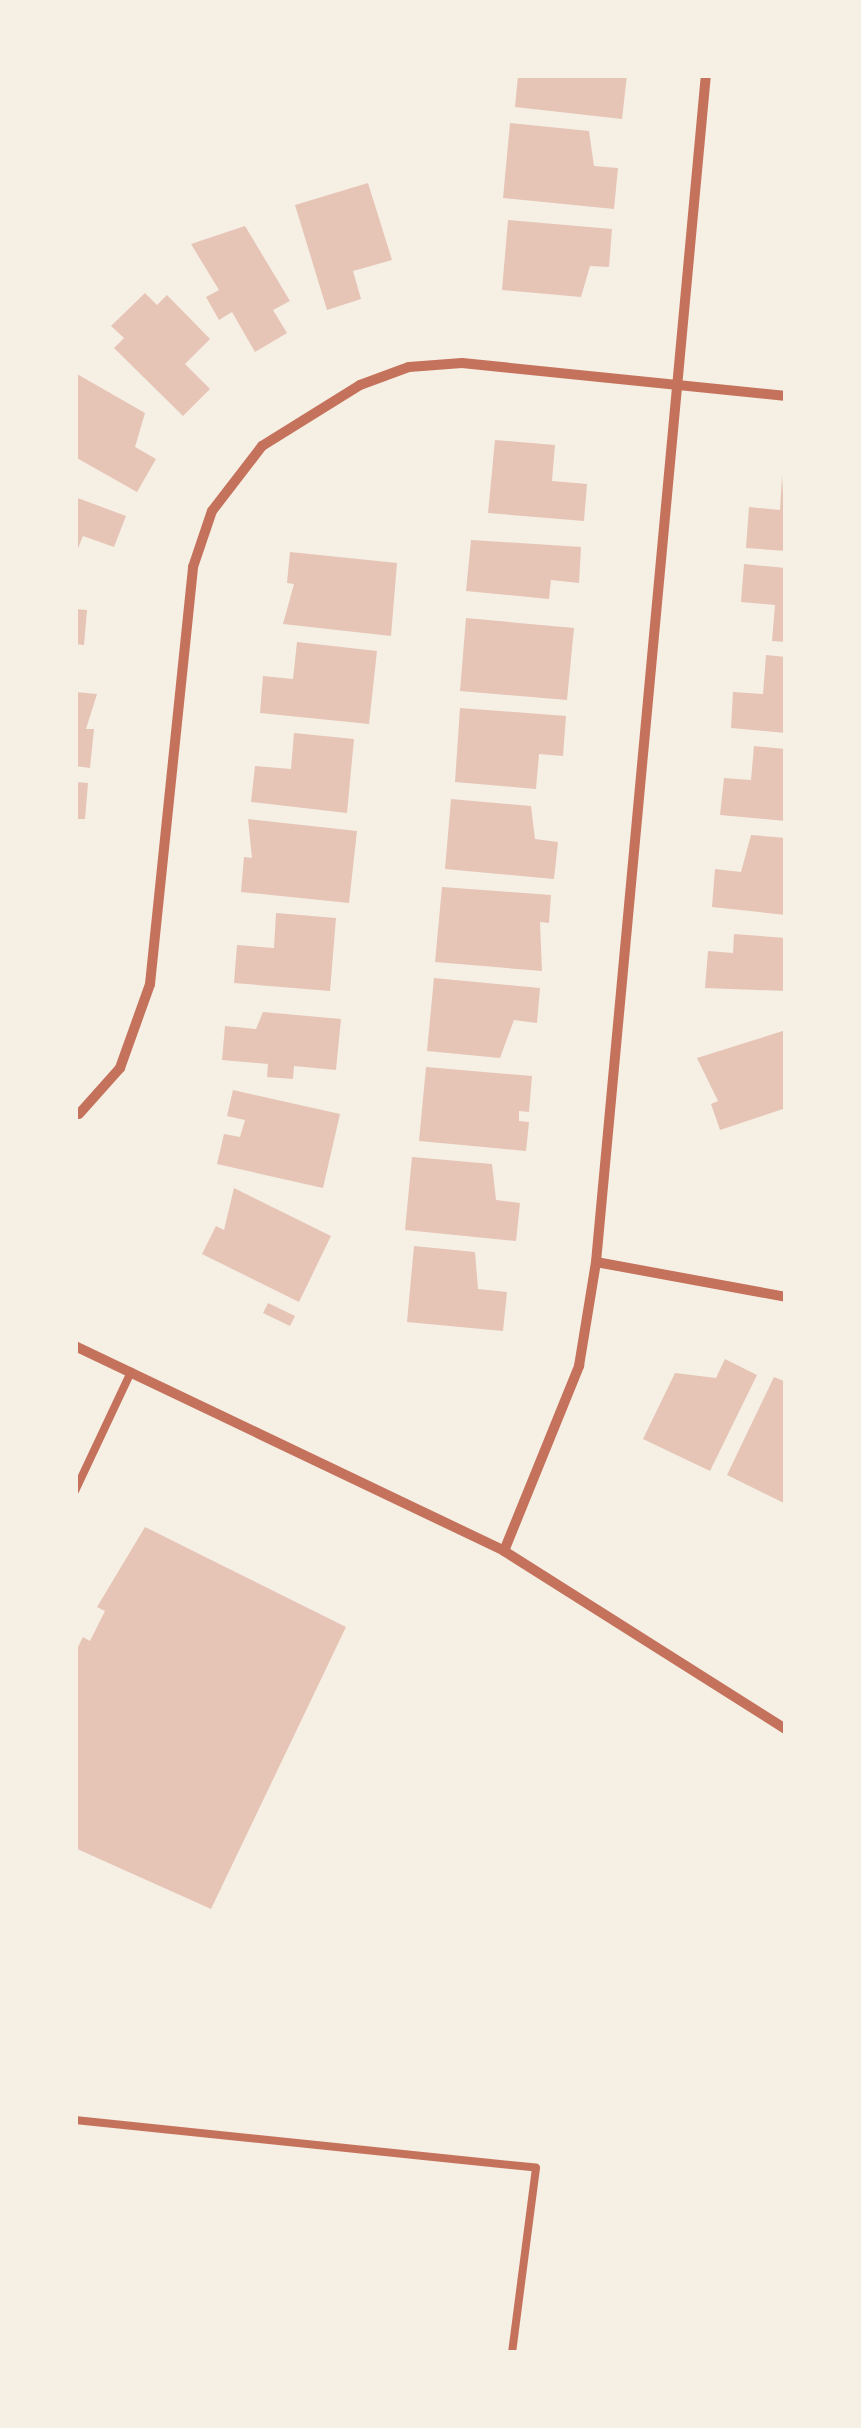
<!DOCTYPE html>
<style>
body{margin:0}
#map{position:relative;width:861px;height:2428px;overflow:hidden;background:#f6efe4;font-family:Georgia,serif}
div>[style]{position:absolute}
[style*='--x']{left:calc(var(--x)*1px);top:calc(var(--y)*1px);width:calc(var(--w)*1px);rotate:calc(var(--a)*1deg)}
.building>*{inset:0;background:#e6c5b7}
.service>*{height:8px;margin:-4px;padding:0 4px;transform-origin:4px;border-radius:4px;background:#c5725c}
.minor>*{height:10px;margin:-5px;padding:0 5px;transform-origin:5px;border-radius:5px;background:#c5725c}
span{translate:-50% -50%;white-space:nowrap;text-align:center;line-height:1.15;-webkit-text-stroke:8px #f6efe4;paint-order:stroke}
.frame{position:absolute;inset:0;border:78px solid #f6efe4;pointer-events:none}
</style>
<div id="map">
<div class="building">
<i style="clip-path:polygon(518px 75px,627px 75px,622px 119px,515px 107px)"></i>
<i style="clip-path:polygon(510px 123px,589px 131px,594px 166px,618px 168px,614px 209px,503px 198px)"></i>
<i style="clip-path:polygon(368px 183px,392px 260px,353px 271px,361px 299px,327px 310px,295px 205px)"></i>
<i style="clip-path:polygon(508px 220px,612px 229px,609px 267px,590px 266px,581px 297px,502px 290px)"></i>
<i style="clip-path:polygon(245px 226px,290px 301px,273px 310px,287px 333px,255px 352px,232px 312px,219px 320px,206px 297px,219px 290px,191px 244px)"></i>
<i style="clip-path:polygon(145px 293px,157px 305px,167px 295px,210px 339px,185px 364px,210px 389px,183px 416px,114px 348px,124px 338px,111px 326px)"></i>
<i style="clip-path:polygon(77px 374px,145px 413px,135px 447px,156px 459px,137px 492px,75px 457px)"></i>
<i style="clip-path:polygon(495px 440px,555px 445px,552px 481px,587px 484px,584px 521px,488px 513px)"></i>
<i style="clip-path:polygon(782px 475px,786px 551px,746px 548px,749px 507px,780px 510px)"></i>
<i style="clip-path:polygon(75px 497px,126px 516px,114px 547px,83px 536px,75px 556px)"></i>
<i style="clip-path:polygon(471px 540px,581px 547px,579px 583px,551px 580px,549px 599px,466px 591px)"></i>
<i style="clip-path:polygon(290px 552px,397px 563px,391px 636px,283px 624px,294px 584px,287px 583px)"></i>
<i style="clip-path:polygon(744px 564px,786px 568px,786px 642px,772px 641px,775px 605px,741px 602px)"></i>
<i style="clip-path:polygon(75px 609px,87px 610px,84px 645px,75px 644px)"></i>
<i style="clip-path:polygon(466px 618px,574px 628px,567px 700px,460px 691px)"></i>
<i style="clip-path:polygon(297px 642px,377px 651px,369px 724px,260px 713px,263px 676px,293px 679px)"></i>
<i style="clip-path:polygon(766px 655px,786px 657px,786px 733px,731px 728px,733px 692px,763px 694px)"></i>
<i style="clip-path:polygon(75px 692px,97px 694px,86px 729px,94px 729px,90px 768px,75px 766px)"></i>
<i style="clip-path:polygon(460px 708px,566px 716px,563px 756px,539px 754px,536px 789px,455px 782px)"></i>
<i style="clip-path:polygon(294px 733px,354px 739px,347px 813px,251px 802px,255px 766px,291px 769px)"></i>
<i style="clip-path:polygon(754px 746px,786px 749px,786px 821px,720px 815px,724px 778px,751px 780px)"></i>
<i style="clip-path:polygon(75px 782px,88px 783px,85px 819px,75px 819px)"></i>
<i style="clip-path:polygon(451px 799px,531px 806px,535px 839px,558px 842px,554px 879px,445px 869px)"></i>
<i style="clip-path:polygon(248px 819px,357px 831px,349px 903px,241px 892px,244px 857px,252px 858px)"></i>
<i style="clip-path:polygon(751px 835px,786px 838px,786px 915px,712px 907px,715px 869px,741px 872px)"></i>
<i style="clip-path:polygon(442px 887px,551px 895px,549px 923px,540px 922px,542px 971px,435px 962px)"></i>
<i style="clip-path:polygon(276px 913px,336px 918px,330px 991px,234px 983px,237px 945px,274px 948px)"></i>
<i style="clip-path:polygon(734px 934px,786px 938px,786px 991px,705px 988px,708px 951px,733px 953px)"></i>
<i style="clip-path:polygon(434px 978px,540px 988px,537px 1023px,514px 1020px,500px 1058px,427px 1051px)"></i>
<i style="clip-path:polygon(263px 1012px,341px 1019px,336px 1070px,294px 1066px,293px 1079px,267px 1077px,268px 1064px,222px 1060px,225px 1026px,256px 1029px)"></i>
<i style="clip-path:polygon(786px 1030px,786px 1108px,720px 1130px,711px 1104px,718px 1101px,697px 1058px)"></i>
<i style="clip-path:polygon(426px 1067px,532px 1076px,529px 1112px,519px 1111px,519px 1121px,529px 1122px,526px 1151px,419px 1141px)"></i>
<i style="clip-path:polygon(233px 1090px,340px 1114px,323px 1188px,217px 1164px,224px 1134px,240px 1137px,245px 1120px,227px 1116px)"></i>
<i style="clip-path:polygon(412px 1157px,492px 1164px,496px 1200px,520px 1203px,516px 1241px,405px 1230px)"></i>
<i style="clip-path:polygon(234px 1188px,331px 1236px,299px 1302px,202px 1254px,216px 1226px,224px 1230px)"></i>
<i style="clip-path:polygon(414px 1246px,475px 1252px,478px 1289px,507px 1292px,503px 1331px,407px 1322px)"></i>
<i style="clip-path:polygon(268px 1303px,295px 1316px,290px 1326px,263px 1313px)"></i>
<i style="clip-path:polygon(725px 1359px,757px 1375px,710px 1471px,643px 1439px,675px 1373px,716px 1378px)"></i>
<i style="clip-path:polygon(774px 1377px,786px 1382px,786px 1504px,727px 1475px)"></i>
<i style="clip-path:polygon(145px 1527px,346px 1627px,211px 1909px,75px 1848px,75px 1653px,83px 1637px,90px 1641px,105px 1611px,97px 1607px)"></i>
</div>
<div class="service">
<i style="--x:75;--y:1491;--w:132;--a:-64.8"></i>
<i style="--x:75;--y:2120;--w:463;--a:5.9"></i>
<i style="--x:536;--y:2168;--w:187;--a:97.4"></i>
</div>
<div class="minor">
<i style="--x:79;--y:1114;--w:62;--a:-48.3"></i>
<i style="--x:120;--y:1068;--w:89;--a:-70.3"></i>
<i style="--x:150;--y:984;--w:419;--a:-84.1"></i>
<i style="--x:193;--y:567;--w:59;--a:-71.3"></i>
<i style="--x:212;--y:511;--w:82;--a:-52.4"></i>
<i style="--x:262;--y:446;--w:115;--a:-31.9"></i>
<i style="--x:360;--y:385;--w:52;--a:-20.2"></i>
<i style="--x:409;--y:367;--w:53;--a:-4.3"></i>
<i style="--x:462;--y:363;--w:326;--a:5.8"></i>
<i style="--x:596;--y:1262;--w:193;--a:10.4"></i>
<i style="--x:75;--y:1346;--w:475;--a:25.5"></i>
<i style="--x:504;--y:1551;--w:333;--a:32.3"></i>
<i style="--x:504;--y:1551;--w:200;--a:-67.9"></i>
<i style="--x:579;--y:1366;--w:105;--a:-80.7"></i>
<i style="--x:596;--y:1262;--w:1192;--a:-84.71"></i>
</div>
<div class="frame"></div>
</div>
